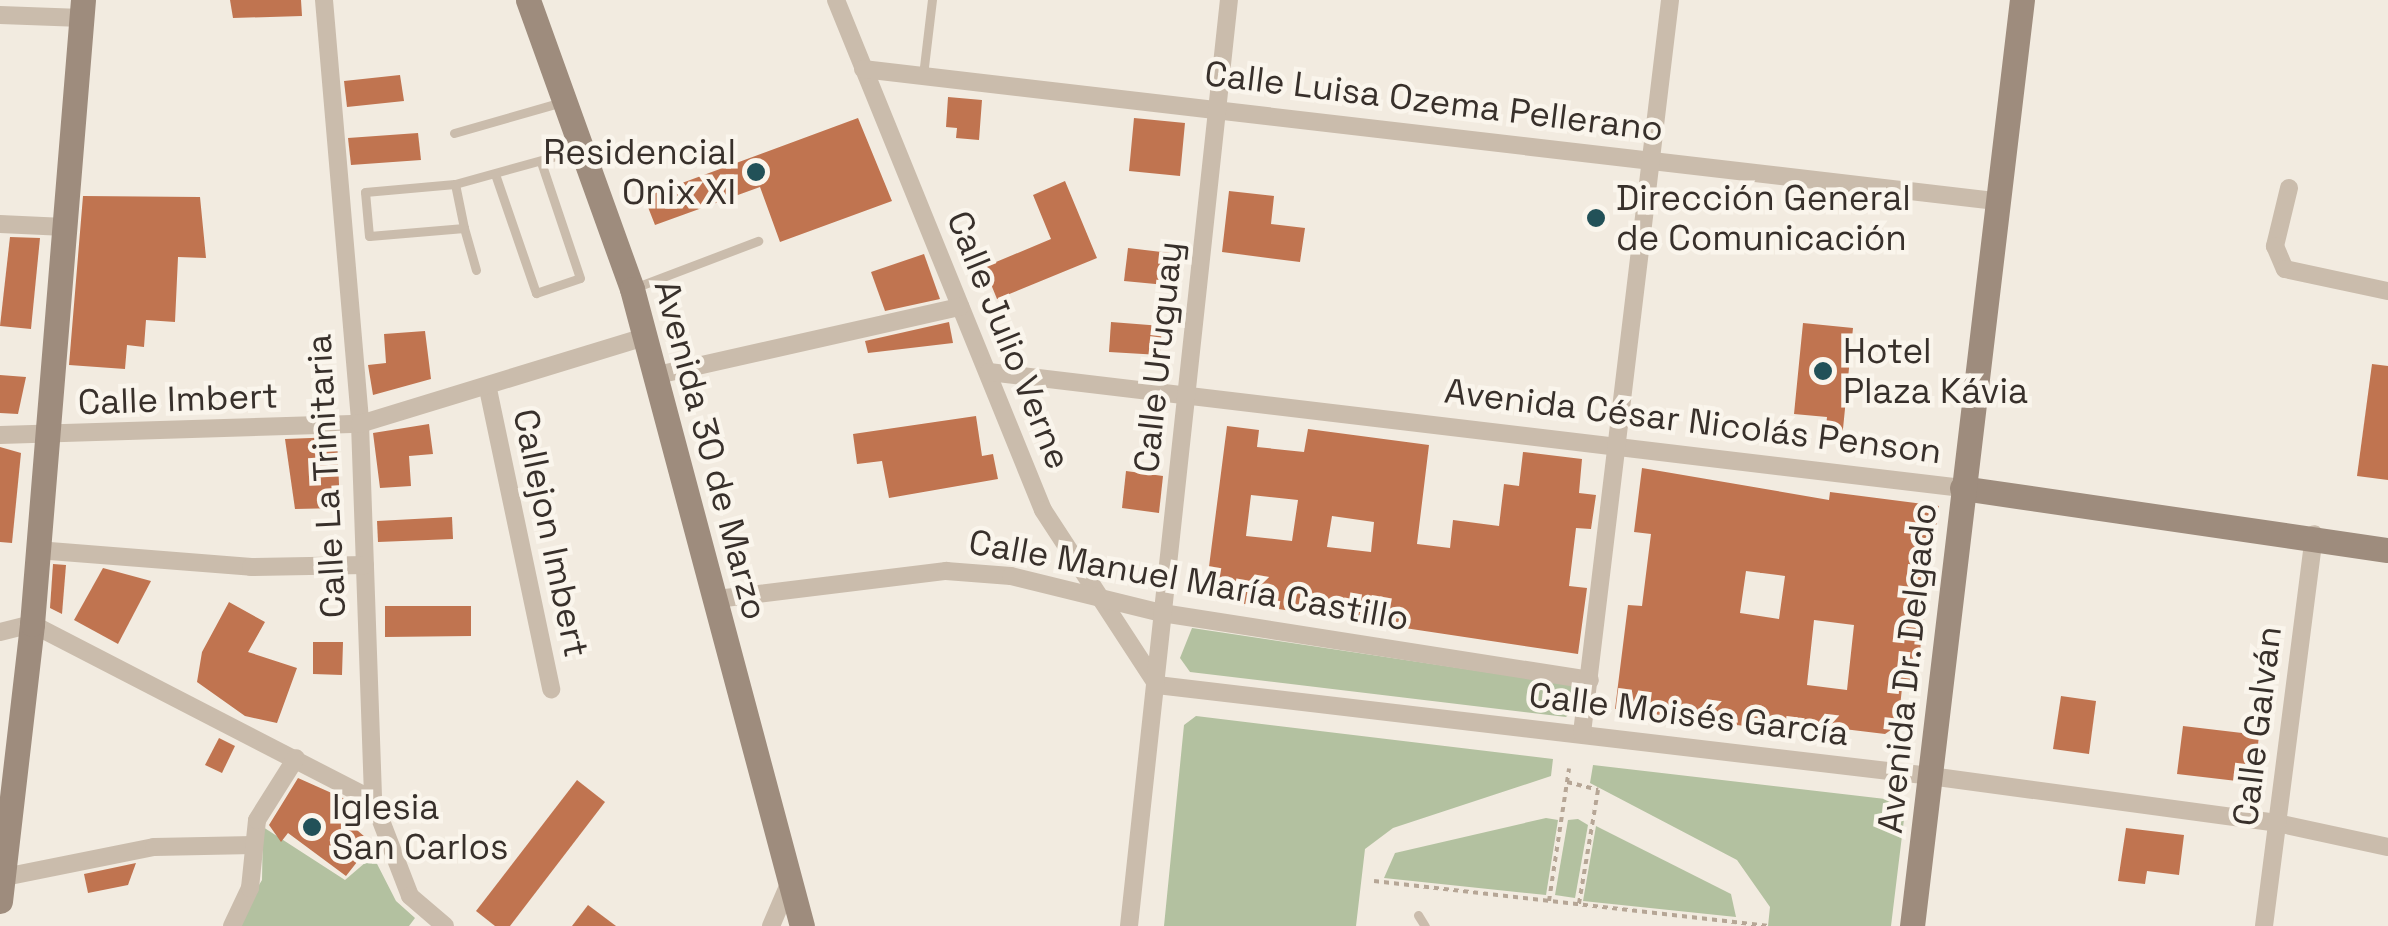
<!DOCTYPE html>
<meta charset="utf-8">
<style>
body{margin:0}
#map{position:relative;width:2388px;height:926px;overflow:hidden;background:#f2ebe0;font-family:"Space Grotesk",sans-serif}
div>[style]{position:absolute}
[style*='--x']{left:calc(var(--x)*1px);top:calc(var(--y)*1px);width:calc(var(--w)*1px);rotate:calc(var(--a)*1deg)}
.green>*{inset:0;background:#b3c1a0}
.building>*{inset:0;background:#c07450}
.path>*{height:4px;margin-top:-2px;transform-origin:0;background:repeating-linear-gradient(90deg,#b6a696 0 5px,transparent 0 10px)}
.lane>*{height:9px;margin:-4.5px;padding:0 4.5px;transform-origin:4.5px;border-radius:4.5px;background:#cabcac}
.street>*{height:18px;margin:-9px;padding:0 9px;transform-origin:9px;border-radius:9px;background:#cabcac}
.secondary>*{height:25px;margin:-12.5px;padding:0 12.5px;transform-origin:12.5px;border-radius:12.5px;background:#9e8c7d}
.dots>*{width:28px;height:28px;translate:-50% -50%;box-sizing:border-box;border:5px solid #faf5ec;border-radius:50%}
span{translate:-50% -50%;white-space:nowrap;text-align:center;line-height:1.15;-webkit-text-stroke:9px #faf5ec;paint-order:stroke}
.street-label{font-size:35px;color:#38302b}
.poi-label{font-size:35px;color:#38302b}
.right{translate:-100% -50%;text-align:right}
.left{translate:0 -50%;text-align:left}
</style>
<div id="map">
<div class="green">
<i style="clip-path:polygon(1192px 628px,1572px 685px,1572px 711px,1566px 717px,1190px 672px,1180px 658px)"></i>
<i style="clip-path:polygon(1196px 716px,1553px 759px,1551px 776px,1393px 828px,1365px 849px,1356px 926px,1164px 926px,1184px 725px)"></i>
<i style="clip-path:polygon(1593px 765px,1894px 800px,1905px 811px,1891px 926px,1768px 926px,1770px 907px,1737px 860px,1590px 783px)"></i>
<i style="clip-path:polygon(1546px 818px,1558px 820px,1546px 895px,1384px 878px,1395px 853px)"></i>
<i style="clip-path:polygon(1578px 819px,1588px 825px,1575px 898px,1555px 895px,1568px 820px)"></i>
<i style="clip-path:polygon(1596px 826px,1731px 894px,1736px 917px,1583px 901px)"></i>
<i style="clip-path:polygon(263px 827px,345px 880px,373px 856px,396px 901px,415px 918px,409px 926px,234px 926px,262px 880px)"></i>
</div>
<div class="building">
<i style="clip-path:polygon(230px 0,301px 0,302px 16px,233px 18px)"></i>
<i style="clip-path:polygon(400px 75px,404px 101px,347px 107px,344px 81px)"></i>
<i style="clip-path:polygon(948px 97px,982px 100px,979px 140px,956px 138px,957px 128px,946px 127px)"></i>
<i style="clip-path:polygon(858px 118px,892px 201px,780px 242px,760px 187px,655px 225px,644px 197px)"></i>
<i style="clip-path:polygon(1134px 118px,1185px 123px,1180px 176px,1129px 171px)"></i>
<i style="clip-path:polygon(418px 133px,421px 160px,351px 165px,348px 138px)"></i>
<i style="clip-path:polygon(1065px 181px,1097px 258px,997px 299px,984px 267px,1051px 239px,1033px 195px)"></i>
<i style="clip-path:polygon(1229px 191px,1274px 196px,1271px 224px,1305px 228px,1300px 262px,1222px 252px)"></i>
<i style="clip-path:polygon(83px 196px,200px 197px,206px 258px,178px 257px,175px 322px,146px 320px,144px 347px,127px 345px,125px 369px,69px 365px)"></i>
<i style="clip-path:polygon(10px 237px,40px 238px,31px 329px,0 326px)"></i>
<i style="clip-path:polygon(1128px 248px,1170px 253px,1166px 285px,1124px 281px)"></i>
<i style="clip-path:polygon(924px 254px,940px 299px,885px 311px,871px 272px)"></i>
<i style="clip-path:polygon(949px 322px,953px 343px,868px 353px,865px 341px)"></i>
<i style="clip-path:polygon(1111px 322px,1162px 326px,1160px 355px,1109px 352px)"></i>
<i style="clip-path:polygon(1803px 323px,1853px 328px,1842px 439px,1825px 437px,1827px 417px,1794px 414px)"></i>
<i style="clip-path:polygon(425px 331px,431px 379px,373px 395px,368px 365px,386px 363px,384px 334px)"></i>
<i style="clip-path:polygon(2372px 364px,2388px 366px,2388px 480px,2357px 476px)"></i>
<i style="clip-path:polygon(0 375px,26px 377px,18px 414px,0 413px)"></i>
<i style="clip-path:polygon(976px 416px,982px 456px,993px 454px,998px 479px,889px 498px,882px 461px,857px 464px,853px 434px)"></i>
<i style="clip-path:polygon(429px 424px,433px 454px,409px 456px,411px 486px,380px 488px,373px 433px)"></i>
<i style="clip-path:polygon(evenodd,1227px 426px,1259px 430px,1257px 447px,1304px 452px,1308px 429px,1429px 445px,1417px 544px,1450px 548px,1453px 520px,1499px 526px,1504px 484px,1519px 486px,1523px 452px,1582px 459px,1579px 493px,1596px 495px,1591px 529px,1576px 528px,1569px 586px,1587px 588px,1578px 654px,1205px 598px,1227px 426px,1251px 495px,1298px 500px,1292px 541px,1246px 536px,1251px 495px,1227px 426px,1332px 516px,1374px 522px,1371px 552px,1327px 547px,1332px 516px)"></i>
<i style="clip-path:polygon(337px 437px,340px 508px,295px 509px,285px 439px)"></i>
<i style="clip-path:polygon(0 447px,21px 453px,12px 543px,0 542px)"></i>
<i style="clip-path:polygon(evenodd,1642px 468px,1829px 500px,1830px 492px,1939px 506px,1916px 681px,1903px 679px,1898px 725px,1885px 734px,1753px 718px,1752px 727px,1615px 709px,1628px 605px,1642px 606px,1651px 534px,1634px 532px,1642px 468px,1746px 571px,1785px 576px,1779px 619px,1740px 613px,1746px 571px,1642px 468px,1814px 620px,1854px 625px,1847px 690px,1807px 685px,1814px 620px)"></i>
<i style="clip-path:polygon(1126px 471px,1163px 476px,1159px 513px,1122px 508px)"></i>
<i style="clip-path:polygon(452px 517px,453px 539px,378px 542px,377px 521px)"></i>
<i style="clip-path:polygon(53px 564px,66px 565px,62px 614px,50px 608px)"></i>
<i style="clip-path:polygon(103px 568px,151px 581px,118px 644px,74px 620px)"></i>
<i style="clip-path:polygon(229px 602px,265px 622px,248px 652px,297px 668px,277px 723px,245px 716px,197px 682px,202px 652px)"></i>
<i style="clip-path:polygon(385px 606px,471px 606px,471px 636px,385px 637px)"></i>
<i style="clip-path:polygon(313px 642px,343px 642px,342px 675px,313px 674px)"></i>
<i style="clip-path:polygon(2061px 696px,2096px 701px,2089px 754px,2053px 749px)"></i>
<i style="clip-path:polygon(2183px 726px,2259px 735px,2254px 783px,2177px 774px)"></i>
<i style="clip-path:polygon(219px 738px,235px 746px,222px 773px,205px 765px)"></i>
<i style="clip-path:polygon(298px 778px,345px 799px,336px 812px,372px 843px,346px 876px,288px 833px,281px 842px,269px 825px)"></i>
<i style="clip-path:polygon(577px 780px,605px 802px,510px 926px,495px 926px,476px 911px)"></i>
<i style="clip-path:polygon(2126px 828px,2184px 835px,2179px 875px,2147px 871px,2145px 884px,2118px 881px)"></i>
<i style="clip-path:polygon(136px 863px,128px 885px,88px 893px,84px 874px)"></i>
<i style="clip-path:polygon(588px 905px,616px 926px,572px 926px)"></i>
</div>
<div class="path">
<i style="--x:1567;--y:782;--w:32;--a:14"></i>
<i style="--x:1598;--y:790;--w:116;--a:99.5"></i>
<i style="--x:1374;--y:881;--w:400;--a:6.5"></i>
<i style="--x:1549;--y:901;--w:134;--a:-81.4"></i>
</div>
<div class="lane">
<i style="--x:923;--y:75;--w:76;--a:-83.2"></i>
<i style="--x:454;--y:133;--w:112;--a:-16"></i>
<i style="--x:495;--y:174;--w:126;--a:71"></i>
<i style="--x:536;--y:293;--w:46;--a:-18.8"></i>
<i style="--x:580;--y:278;--w:122;--a:-108.6"></i>
<i style="--x:455;--y:184;--w:45;--a:78.4"></i>
<i style="--x:476;--y:270;--w:44;--a:-105.9"></i>
<i style="--x:464;--y:228;--w:95;--a:175.2"></i>
<i style="--x:369;--y:236;--w:44;--a:-95.2"></i>
<i style="--x:365;--y:192;--w:90;--a:-5.1"></i>
<i style="--x:455;--y:184;--w:128;--a:-15.5"></i>
<i style="--x:634;--y:288;--w:133;--a:-20.8"></i>
<i style="--x:1418;--y:915;--w:13;--a:58"></i>
</div>
<div class="street">
<i style="--x:324;--y:0;--w:426;--a:85.1"></i>
<i style="--x:360;--y:424;--w:376;--a:88"></i>
<i style="--x:373;--y:800;--w:103;--a:68.9"></i>
<i style="--x:410;--y:896;--w:46;--a:40.6"></i>
<i style="--x:836;--y:0;--w:550;--a:67.91"></i>
<i style="--x:1043;--y:510;--w:209;--a:56.9"></i>
<i style="--x:0;--y:15;--w:82;--a:2.1"></i>
<i style="--x:863;--y:69;--w:1141;--a:6.65"></i>
<i style="--x:2289;--y:188;--w:60;--a:103.6"></i>
<i style="--x:2275;--y:246;--w:25;--a:67"></i>
<i style="--x:2285;--y:269;--w:105;--a:12.1"></i>
<i style="--x:0;--y:224;--w:65;--a:2.6"></i>
<i style="--x:989;--y:372;--w:980;--a:6.8"></i>
<i style="--x:653;--y:376;--w:315;--a:-12.7"></i>
<i style="--x:488;--y:389;--w:307;--a:78.1"></i>
<i style="--x:0;--y:435;--w:360;--a:-1.8"></i>
<i style="--x:360;--y:424;--w:298;--a:-17"></i>
<i style="--x:37;--y:550;--w:215;--a:4.5"></i>
<i style="--x:251;--y:567;--w:114;--a:-1"></i>
<i style="--x:717;--y:599;--w:231;--a:-7"></i>
<i style="--x:946;--y:571;--w:65;--a:4.4"></i>
<i style="--x:1011;--y:576;--w:155;--a:13.8"></i>
<i style="--x:1162;--y:613;--w:433;--a:8.9"></i>
<i style="--x:0;--y:632;--w:33;--a:-14"></i>
<i style="--x:32;--y:624;--w:384;--a:27.3"></i>
<i style="--x:1157;--y:685;--w:778;--a:6.71"></i>
<i style="--x:1930;--y:776;--w:350;--a:7.7"></i>
<i style="--x:2277;--y:823;--w:114;--a:12.2"></i>
<i style="--x:1582;--y:733;--w:738;--a:-83.15"></i>
<i style="--x:0;--y:878;--w:157;--a:-11.4"></i>
<i style="--x:154;--y:847;--w:100;--a:-1.1"></i>
<i style="--x:232;--y:926;--w:42;--a:-64.7"></i>
<i style="--x:250;--y:888;--w:68;--a:-84.1"></i>
<i style="--x:257;--y:820;--w:73;--a:-57.8"></i>
<i style="--x:771;--y:926;--w:46;--a:-66.8"></i>
<i style="--x:1129;--y:926;--w:931;--a:-83.84"></i>
<i style="--x:2264;--y:926;--w:395;--a:-82.7"></i>
</div>
<div class="secondary">
<i style="--x:528;--y:0;--w:307;--a:70.2"></i>
<i style="--x:632;--y:289;--w:659;--a:75.06"></i>
<i style="--x:1962;--y:488;--w:430;--a:8.3"></i>
<i style="--x:0;--y:901;--w:279;--a:-83.4"></i>
<i style="--x:32;--y:624;--w:626;--a:-85.33"></i>
<i style="--x:1912;--y:926;--w:933;--a:-83.23"></i>
</div>
<div class="dots">
<i style="left:756px;top:172px;background:#225158"></i>
<i style="left:1596px;top:218px;background:#225158"></i>
<i style="left:1823px;top:371px;background:#225158"></i>
<i style="left:312px;top:827px;background:#225158"></i>
</div>
<div class="street-label">
<span style="left:1434px;top:101px;rotate:7deg">Calle Luisa Ozema Pellerano</span>
<span style="left:1009px;top:340px;rotate:68deg">Calle Julio Verne</span>
<span style="left:1158px;top:357px;rotate:-84deg">Calle Uruguay</span>
<span style="left:178px;top:399px;rotate:-2deg">Calle Imbert</span>
<span style="left:1693px;top:421px;rotate:7deg">Avenida César Nicolás Penson</span>
<span style="left:711px;top:450px;rotate:75deg">Avenida 30 de Marzo</span>
<span style="left:326px;top:476px;rotate:-93deg">Calle La Trinitaria</span>
<span style="left:551px;top:533px;rotate:78deg">Callejon Imbert</span>
<span style="left:1189px;top:580px;rotate:10deg">Calle Manuel María Castillo</span>
<span style="left:1907px;top:668px;rotate:-84deg">Avenida Dr. Delgado</span>
<span style="left:1689px;top:714px;rotate:7deg">Calle Moisés García</span>
<span style="left:2257px;top:726px;rotate:-83deg">Calle Galván</span>
</div>
<div class="poi-label">
<span class="right" style="left:736px;top:172px">Residencial<br>Onix XI</span>
<span class="left" style="left:1616px;top:218px">Dirección General<br>de Comunicación</span>
<span class="left" style="left:1843px;top:371px">Hotel<br>Plaza Kávia</span>
<span class="left" style="left:332px;top:827px">Iglesia<br>San Carlos</span>
</div>
</div>
